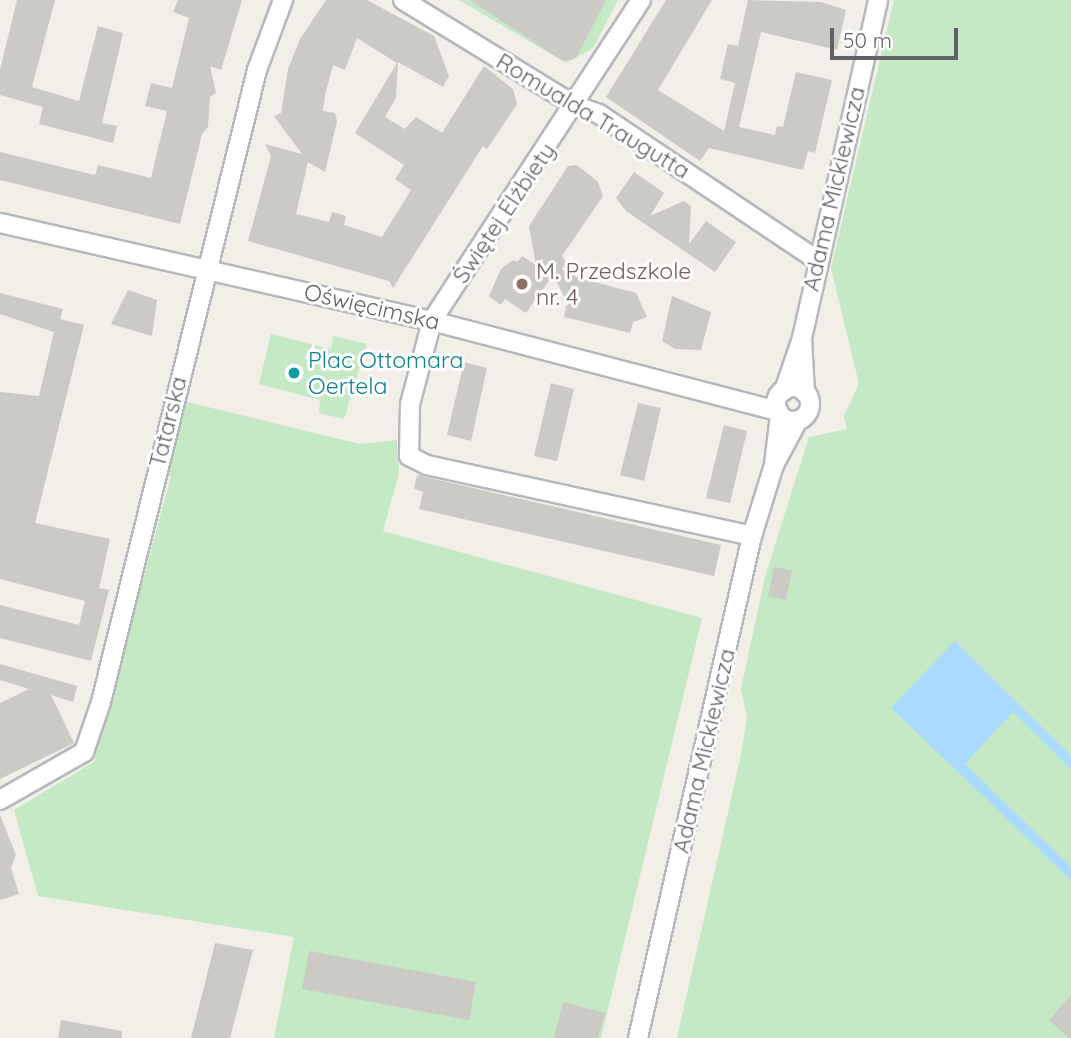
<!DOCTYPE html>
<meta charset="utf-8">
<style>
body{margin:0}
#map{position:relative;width:1071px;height:1038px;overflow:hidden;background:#f1efe8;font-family:Quicksand,sans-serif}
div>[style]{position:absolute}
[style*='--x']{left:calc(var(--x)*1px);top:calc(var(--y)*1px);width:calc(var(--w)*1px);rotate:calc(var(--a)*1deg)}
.green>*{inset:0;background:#c5e8c5}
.water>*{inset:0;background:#aadaff}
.building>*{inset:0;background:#cccac5}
.roads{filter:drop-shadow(2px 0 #b5b8bc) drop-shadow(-2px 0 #b5b8bc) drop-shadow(0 2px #b5b8bc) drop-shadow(0 -2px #b5b8bc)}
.minor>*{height:18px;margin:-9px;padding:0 9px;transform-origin:9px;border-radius:9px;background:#fff}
.minor>.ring{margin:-9px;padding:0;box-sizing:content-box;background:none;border:18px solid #fff;border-radius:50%}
.dots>*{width:19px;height:19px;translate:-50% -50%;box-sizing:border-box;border:4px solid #fff;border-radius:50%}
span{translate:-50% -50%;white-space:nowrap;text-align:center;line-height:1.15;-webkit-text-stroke:6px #fff;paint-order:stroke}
.street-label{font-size:23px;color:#5f6368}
.education-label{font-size:23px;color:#785e54}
.left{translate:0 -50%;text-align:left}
.culture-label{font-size:23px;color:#0d838f}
.scale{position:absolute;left:830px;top:28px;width:128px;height:32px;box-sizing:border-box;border:4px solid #5f6368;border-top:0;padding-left:9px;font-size:21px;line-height:24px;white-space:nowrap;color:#5f6368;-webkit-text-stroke:5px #fff;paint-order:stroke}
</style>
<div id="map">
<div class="green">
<i style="clip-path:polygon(459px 0,618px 0,593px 48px,566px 63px)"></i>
<i style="clip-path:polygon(894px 0,1071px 0,1071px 1038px,677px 1038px,741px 755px,747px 717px,741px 689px,765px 577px,809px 437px,847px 429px,844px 416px,859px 384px,831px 268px)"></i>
<i style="clip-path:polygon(271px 334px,331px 349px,333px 336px,367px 344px,344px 419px,319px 413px,320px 400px,259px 384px)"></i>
<i style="clip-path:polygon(175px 399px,360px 444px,397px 440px,399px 473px,383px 531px,702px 618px,601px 1038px,274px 1038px,294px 937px,38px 896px,14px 810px,94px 762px,171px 476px,156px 472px)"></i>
</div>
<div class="water">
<i style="clip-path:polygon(955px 641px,1071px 756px,1071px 769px,1013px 712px,965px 764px,1071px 867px,1071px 880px,891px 708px)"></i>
</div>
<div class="building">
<i style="clip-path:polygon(17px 0,55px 0,32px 87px,79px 101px,98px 26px,123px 33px,102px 123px,117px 126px,113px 143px,39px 124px,43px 107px,0 95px,0 70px)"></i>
<i style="clip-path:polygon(178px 0,242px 0,221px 70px,210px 66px,216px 93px,210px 97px,208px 127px,202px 134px,180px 224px,0 180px,0 152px,95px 175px,98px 165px,151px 178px,167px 111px,145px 106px,151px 83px,172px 88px,189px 18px,173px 12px)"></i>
<i style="clip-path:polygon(evenodd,326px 0,367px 0,434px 36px,449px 76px,443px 87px,398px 62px,396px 98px,385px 117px,405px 129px,416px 117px,442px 133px,484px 66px,513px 89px,517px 104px,487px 149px,483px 146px,393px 288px,389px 281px,248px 241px,271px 156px,265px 144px,302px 154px,274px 116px,281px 113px,288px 69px,300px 39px,326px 0,357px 38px,397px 63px,355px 133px,404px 165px,395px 179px,411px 190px,382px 237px,344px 225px,346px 216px,332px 212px,329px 222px,296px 214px,308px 162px,325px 172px,337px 121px,335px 113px,323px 111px,325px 95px,333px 65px,345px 70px,357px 38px)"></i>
<i style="clip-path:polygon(470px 0,606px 0,576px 58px,563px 61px)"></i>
<i style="clip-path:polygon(666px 0,712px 0,658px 90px,724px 131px,735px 83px,720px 79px,728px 44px,738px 46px,748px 0,821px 2px,846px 10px,837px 50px,761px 32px,739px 127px,775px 135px,777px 126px,783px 127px,796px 72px,832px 80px,815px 153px,808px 151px,803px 170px,709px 148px,700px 161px,606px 97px)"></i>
<i style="clip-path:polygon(577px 165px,598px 182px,603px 196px,562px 256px,576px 277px,636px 293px,647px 317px,633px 322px,630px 333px,564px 317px,567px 302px,553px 275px,526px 313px,505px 299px,501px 305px,489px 296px,501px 269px,513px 260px,517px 262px,522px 256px,536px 265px,529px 226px,568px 166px)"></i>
<i style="clip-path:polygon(634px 172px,664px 193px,650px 216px,684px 201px,691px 206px,689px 244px,706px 221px,736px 242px,715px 272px,626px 211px,616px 198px)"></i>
<i style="clip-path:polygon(128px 290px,157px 300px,152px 336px,111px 324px)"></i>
<i style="clip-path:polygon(0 293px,63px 309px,60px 319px,84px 325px,35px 523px,110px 539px,99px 588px,109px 590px,91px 661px,0 638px,0 605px,79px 625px,85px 601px,0 579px,0 392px,39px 396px,54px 332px,0 314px)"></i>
<i style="clip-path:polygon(672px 296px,711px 312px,701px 350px,675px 349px,662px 341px)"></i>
<i style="clip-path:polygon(464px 362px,487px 368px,471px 441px,447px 435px)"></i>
<i style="clip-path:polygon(551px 383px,574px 389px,557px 461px,534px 456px)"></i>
<i style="clip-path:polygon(638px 403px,661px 408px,644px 481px,620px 475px)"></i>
<i style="clip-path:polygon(724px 425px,747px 431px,730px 503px,706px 498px)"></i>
<i style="clip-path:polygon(417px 475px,721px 545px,714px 576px,419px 509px,423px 492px,414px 489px)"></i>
<i style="clip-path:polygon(774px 567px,792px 570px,786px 600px,768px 596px)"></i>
<i style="clip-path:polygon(0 664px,77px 686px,73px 702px,51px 695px,74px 743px,0 779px,0 703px,29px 689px,0 680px)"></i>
<i style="clip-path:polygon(0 815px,16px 855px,11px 868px,19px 894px,0 900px)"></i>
<i style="clip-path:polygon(215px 943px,253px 950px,230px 1038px,191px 1038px)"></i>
<i style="clip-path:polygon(309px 951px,476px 982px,469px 1020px,302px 989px)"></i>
<i style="clip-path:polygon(1071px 995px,1071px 1038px,1069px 1038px,1049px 1020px)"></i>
<i style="clip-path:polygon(563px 1002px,605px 1013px,598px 1038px,554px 1038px)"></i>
<i style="clip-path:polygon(61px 1020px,122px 1031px,122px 1038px,58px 1038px)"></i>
</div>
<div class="roads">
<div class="minor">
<i style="--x:403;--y:0;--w:203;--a:31.5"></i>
<i style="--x:576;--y:106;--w:24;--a:19"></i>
<i style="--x:599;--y:114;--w:261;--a:33.8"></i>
<i style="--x:641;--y:0;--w:383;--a:123.1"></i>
<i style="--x:432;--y:321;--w:86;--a:104.8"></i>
<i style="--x:410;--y:404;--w:52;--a:91.1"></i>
<i style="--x:409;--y:456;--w:20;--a:27"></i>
<i style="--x:427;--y:465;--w:333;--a:12.3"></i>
<i style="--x:0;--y:223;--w:443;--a:12.8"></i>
<i style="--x:432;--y:321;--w:358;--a:14.6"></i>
<i style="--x:802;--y:338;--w:55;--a:86.9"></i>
<i class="ring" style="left:776px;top:387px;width:16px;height:16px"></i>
<i style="--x:784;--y:391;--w:56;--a:-71.2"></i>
<i style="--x:802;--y:338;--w:346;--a:-77.3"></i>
<i style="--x:774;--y:465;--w:50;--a:-83.2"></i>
<i style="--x:0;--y:800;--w:97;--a:-29.7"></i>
<i style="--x:84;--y:752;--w:53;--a:-71.2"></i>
<i style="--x:101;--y:702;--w:651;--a:-76.13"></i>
<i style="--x:257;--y:70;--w:75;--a:-69.6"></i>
<i style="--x:638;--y:1038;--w:515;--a:-77.21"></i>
<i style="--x:752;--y:536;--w:74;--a:-72.8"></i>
<i style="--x:774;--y:465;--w:51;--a:-61.9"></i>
</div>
</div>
<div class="dots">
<i style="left:522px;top:284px;background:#8d6e63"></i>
<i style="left:294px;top:373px;background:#0f9aa8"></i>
</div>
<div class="street-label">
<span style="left:593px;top:116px;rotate:31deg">Romualda Traugutta</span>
<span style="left:834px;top:189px;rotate:-77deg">Adama Mickiewicza</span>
<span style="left:504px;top:213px;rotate:-56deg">Świętej Elżbiety</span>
<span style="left:372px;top:307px;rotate:13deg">Oświęcimska</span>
<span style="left:168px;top:422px;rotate:-76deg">Tatarska</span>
<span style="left:704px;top:751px;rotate:-77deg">Adama Mickiewicza</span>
</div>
<div class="education-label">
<span class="left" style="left:536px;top:284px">M. Przedszkole<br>nr. 4</span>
</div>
<div class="culture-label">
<span class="left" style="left:308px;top:373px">Plac Ottomara<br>Oertela</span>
</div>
<div class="scale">50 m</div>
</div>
